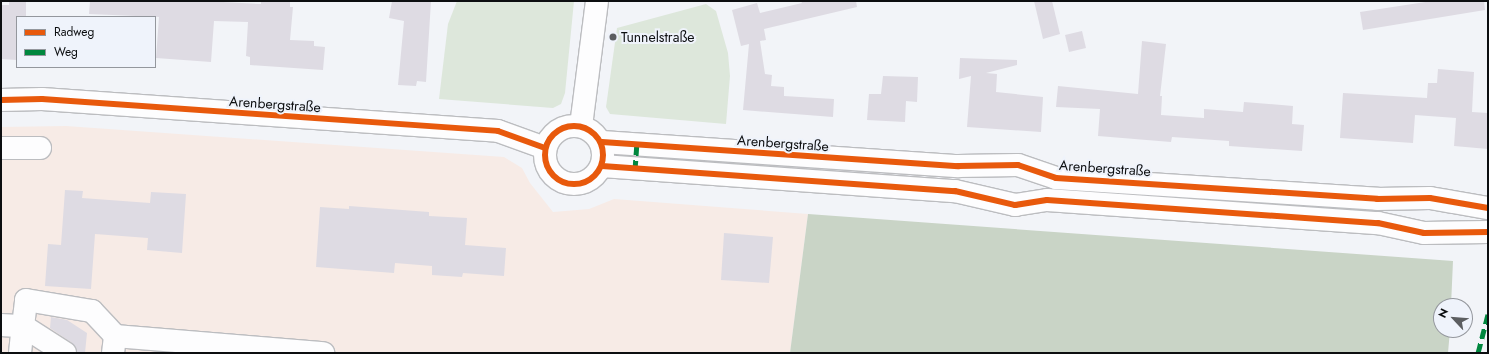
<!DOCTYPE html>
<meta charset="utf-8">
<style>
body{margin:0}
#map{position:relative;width:1489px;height:354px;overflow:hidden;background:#f2f4f8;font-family:Jost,sans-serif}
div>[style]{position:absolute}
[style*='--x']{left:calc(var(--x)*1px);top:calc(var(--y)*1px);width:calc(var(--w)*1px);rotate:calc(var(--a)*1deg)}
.industrial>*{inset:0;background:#f7ebe6}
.green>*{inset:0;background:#dde7db}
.forest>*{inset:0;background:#c9d4c6}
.building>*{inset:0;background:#dedbe3}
.roads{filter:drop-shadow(1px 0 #bcbdc0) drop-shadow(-1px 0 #bcbdc0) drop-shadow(0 1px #bcbdc0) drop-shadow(0 -1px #bcbdc0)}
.minor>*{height:22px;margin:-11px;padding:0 11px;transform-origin:11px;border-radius:11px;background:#fdfdfe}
.minor>.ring{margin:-11px;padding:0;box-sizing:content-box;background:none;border:22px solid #fdfdfe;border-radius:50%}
.quiet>*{height:5px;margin-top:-2.5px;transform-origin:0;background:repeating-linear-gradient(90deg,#00873e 0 10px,transparent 0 15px)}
.cycleway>*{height:6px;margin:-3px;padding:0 3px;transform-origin:3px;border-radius:3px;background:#e8590c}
.cycleway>.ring{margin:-3px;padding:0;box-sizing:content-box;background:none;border:6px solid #e8590c;border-radius:50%}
.dots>*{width:11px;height:11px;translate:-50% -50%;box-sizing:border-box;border:2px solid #eff3fb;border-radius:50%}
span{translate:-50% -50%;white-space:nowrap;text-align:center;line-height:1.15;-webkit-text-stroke:4px #eff3fb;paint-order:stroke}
.poi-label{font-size:14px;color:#0c0e10}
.left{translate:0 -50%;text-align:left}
.street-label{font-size:14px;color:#0c0e10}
.frame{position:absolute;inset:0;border:2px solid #0c0e10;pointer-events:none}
.legend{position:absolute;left:16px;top:16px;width:140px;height:52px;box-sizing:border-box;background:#eff3fb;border:1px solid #94979d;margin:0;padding:5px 7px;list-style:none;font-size:12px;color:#0c0e10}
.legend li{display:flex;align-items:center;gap:8px;height:20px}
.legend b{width:20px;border:1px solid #94979d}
.north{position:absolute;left:1433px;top:298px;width:40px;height:40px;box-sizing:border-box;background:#eff3fb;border:1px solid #94979d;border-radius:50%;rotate:296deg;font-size:11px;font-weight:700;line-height:16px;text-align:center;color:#0c0e10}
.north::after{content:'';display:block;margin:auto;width:14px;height:18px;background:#5c5e61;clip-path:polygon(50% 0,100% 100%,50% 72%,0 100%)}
</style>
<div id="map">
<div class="industrial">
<i style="clip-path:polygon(66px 126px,504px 157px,522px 168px,530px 183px,553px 212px,589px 209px,614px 199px,808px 214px,790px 353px,1px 353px,1px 127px)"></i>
</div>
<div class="green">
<i style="clip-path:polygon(457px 1px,574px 1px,565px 93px,561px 104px,553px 108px,439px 99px,448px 24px)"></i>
<i style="clip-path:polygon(706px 4px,716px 11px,728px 53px,730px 76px,726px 124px,610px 114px,606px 107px,617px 28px)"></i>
</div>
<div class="forest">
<i style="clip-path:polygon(808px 214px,1453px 261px,1451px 306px,1441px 306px,1441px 330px,1450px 330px,1448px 353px,790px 353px)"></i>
</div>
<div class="building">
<i style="clip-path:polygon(9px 1px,26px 1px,26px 17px,17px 17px,17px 60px,1px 59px,1px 5px,9px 5px)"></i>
<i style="clip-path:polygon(90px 1px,204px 1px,261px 4px,261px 1px,290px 1px,290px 7px,293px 7px,290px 40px,314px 41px,314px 46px,325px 47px,323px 70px,250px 65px,250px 57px,246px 56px,248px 22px,214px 21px,211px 62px,156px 58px,159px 17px,89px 14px)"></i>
<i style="clip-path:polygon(392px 1px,431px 1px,426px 82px,417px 81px,416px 86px,398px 85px,404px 21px,389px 18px)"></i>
<i style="clip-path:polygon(801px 1px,856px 1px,857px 7px,764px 29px,766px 40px,760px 41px,765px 74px,772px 75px,771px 86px,784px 87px,784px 96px,834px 99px,833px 117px,743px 110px,749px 44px,741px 46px,732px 10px,757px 3px,760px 13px,802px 3px)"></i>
<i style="clip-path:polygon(1034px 1px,1052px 1px,1060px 34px,1043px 39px)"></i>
<i style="clip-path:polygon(1432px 1px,1484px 1px,1485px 10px,1363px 30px,1360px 12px)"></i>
<i style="clip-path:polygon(1082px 31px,1086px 48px,1069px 52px,1065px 35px)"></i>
<i style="clip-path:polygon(1142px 41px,1166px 44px,1160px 96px,1162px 96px,1161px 115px,1204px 118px,1204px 109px,1243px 112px,1244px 102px,1293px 106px,1292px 124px,1304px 125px,1302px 151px,1229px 146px,1229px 141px,1172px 137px,1171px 142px,1098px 136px,1100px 109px,1056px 107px,1058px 86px,1138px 94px)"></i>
<i style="clip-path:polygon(960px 58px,1017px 60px,1017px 65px,986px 73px,997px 74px,996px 92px,1043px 97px,1041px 132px,967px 127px,971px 76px,959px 79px)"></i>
<i style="clip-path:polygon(1438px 69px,1474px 72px,1472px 112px,1488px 113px,1488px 149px,1454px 146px,1456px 118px,1415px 115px,1413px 143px,1340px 138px,1343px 93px,1427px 98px,1428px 83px,1437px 83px)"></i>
<i style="clip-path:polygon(883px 76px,918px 77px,917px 102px,906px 101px,905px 122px,867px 120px,869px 94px,881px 94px)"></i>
<i style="clip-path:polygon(65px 190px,83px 191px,82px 198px,150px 203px,151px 192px,186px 194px,182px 253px,147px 250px,148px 238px,95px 234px,91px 289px,45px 286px,48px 244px,61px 245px)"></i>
<i style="clip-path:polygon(349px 206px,429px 212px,429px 216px,467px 218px,465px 245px,506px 248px,504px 276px,463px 273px,462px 277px,432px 275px,432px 266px,395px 263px,394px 273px,316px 267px,320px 207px,349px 209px)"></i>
<i style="clip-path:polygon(724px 233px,773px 237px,769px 283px,721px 280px)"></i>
<i style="clip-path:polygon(51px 317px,67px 320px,87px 333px,85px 353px,77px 353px,72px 343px,50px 328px)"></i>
</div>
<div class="roads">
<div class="minor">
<i style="--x:1;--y:100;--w:41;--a:-1.4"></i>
<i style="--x:42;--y:99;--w:457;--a:4"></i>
<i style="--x:498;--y:131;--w:50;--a:19.9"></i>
<i class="ring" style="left:545px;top:126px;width:36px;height:36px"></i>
<i style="--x:581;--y:126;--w:126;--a:-82.7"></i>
<i style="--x:602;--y:142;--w:357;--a:3.9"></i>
<i style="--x:958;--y:166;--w:60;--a:-1"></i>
<i style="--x:1018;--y:165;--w:40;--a:18.9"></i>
<i style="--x:1056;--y:178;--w:322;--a:3.7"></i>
<i style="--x:1377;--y:199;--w:53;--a:-1.1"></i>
<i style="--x:1430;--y:198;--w:59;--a:9.8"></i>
<i style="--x:1;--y:148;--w:39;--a:0"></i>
<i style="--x:602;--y:166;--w:354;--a:4.1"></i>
<i style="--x:955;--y:191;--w:62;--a:13.1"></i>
<i style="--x:1015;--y:205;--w:32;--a:-9"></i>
<i style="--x:1047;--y:200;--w:332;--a:4"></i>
<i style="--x:1378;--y:223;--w:47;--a:12.3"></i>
<i style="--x:1424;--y:233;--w:64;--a:-0.9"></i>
<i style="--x:1;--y:325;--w:22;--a:3"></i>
<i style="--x:23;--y:326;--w:26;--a:-83"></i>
<i style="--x:26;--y:300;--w:67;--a:9.5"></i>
<i style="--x:92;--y:311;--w:34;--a:47"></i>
<i style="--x:20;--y:353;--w:27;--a:-84"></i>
<i style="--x:23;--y:326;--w:50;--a:32.7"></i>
<i style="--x:113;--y:353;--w:17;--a:-83"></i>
<i style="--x:115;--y:336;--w:209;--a:4.7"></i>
</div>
</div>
<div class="quiet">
<i style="--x:635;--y:170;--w:26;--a:-86"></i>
<i style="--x:1478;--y:353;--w:40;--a:-75.6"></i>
</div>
<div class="cycleway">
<i style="--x:1;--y:100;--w:41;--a:-1.4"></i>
<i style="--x:42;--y:99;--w:457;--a:4"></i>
<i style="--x:498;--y:131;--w:50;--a:19.9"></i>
<i class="ring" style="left:545px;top:126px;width:52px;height:52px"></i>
<i style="--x:602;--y:142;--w:357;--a:3.9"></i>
<i style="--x:958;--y:166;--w:60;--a:-1"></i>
<i style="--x:1018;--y:165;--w:40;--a:18.9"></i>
<i style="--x:1056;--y:178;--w:322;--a:3.7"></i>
<i style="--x:1377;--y:199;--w:53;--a:-1.1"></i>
<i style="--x:1430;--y:198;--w:59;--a:9.8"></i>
<i style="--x:602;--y:166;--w:354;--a:4.1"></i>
<i style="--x:955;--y:191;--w:62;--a:13.1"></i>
<i style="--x:1015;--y:205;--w:32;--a:-9"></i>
<i style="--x:1047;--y:200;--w:332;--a:4"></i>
<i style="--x:1378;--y:223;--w:47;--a:12.3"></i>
<i style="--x:1424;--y:233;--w:64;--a:-0.9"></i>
</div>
<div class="dots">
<i style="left:613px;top:37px;background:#5c5e61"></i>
</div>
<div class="poi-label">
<span class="left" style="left:621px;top:37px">Tunnelstraße</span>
</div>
<div class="street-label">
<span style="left:275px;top:104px;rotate:4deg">Arenbergstraße</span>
<span style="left:783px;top:143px;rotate:4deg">Arenbergstraße</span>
<span style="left:1105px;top:168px;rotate:4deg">Arenbergstraße</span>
</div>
<div class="frame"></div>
<ul class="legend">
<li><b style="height:5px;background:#e8590c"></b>Radweg</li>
<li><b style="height:5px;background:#00873e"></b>Weg</li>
</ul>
<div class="north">N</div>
</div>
